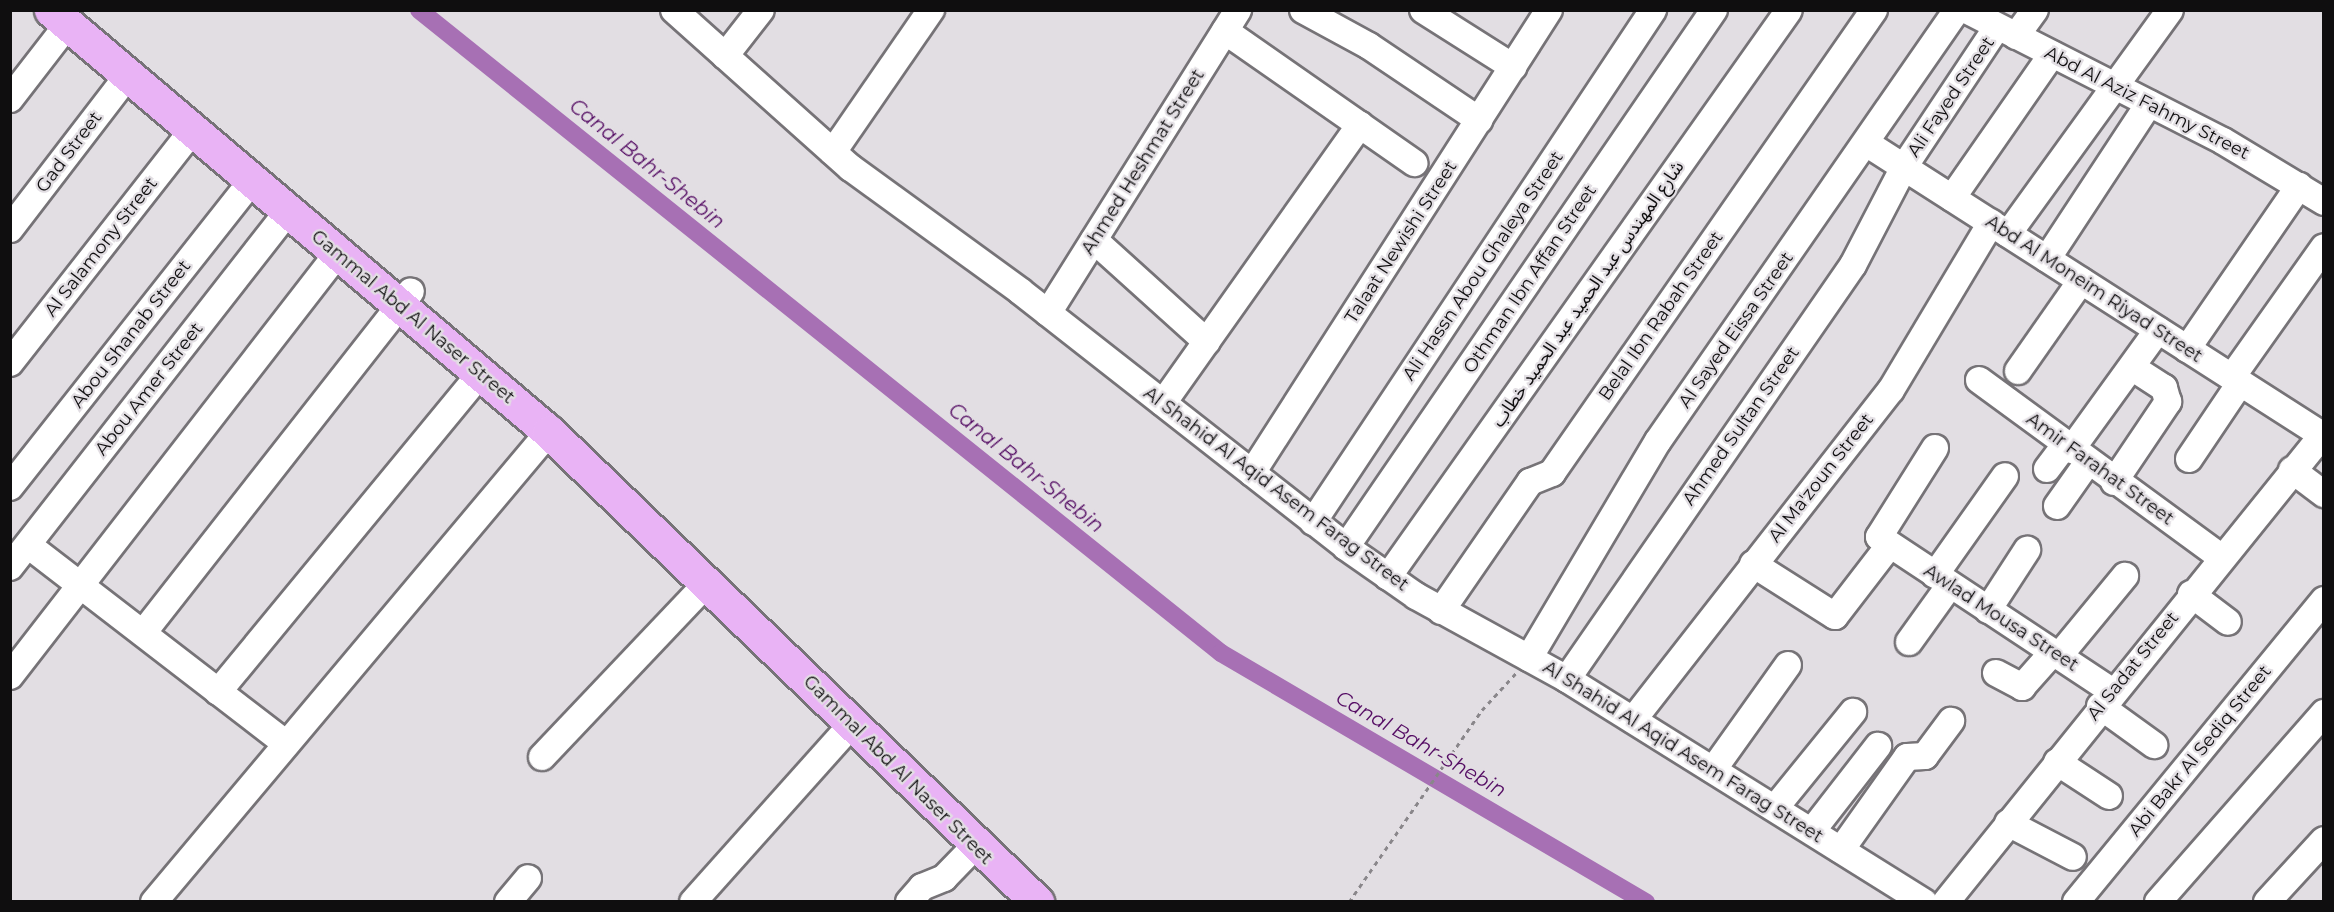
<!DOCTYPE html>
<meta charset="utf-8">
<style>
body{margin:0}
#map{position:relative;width:2334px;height:912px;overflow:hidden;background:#e2dee3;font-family:Montserrat,"Noto Sans Arabic",sans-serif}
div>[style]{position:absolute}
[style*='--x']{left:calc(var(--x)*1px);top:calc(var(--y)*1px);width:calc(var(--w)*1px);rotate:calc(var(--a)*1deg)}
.canal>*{height:18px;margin:-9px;padding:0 9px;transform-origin:9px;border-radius:9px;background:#a770b4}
.path>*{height:3px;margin-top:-1.5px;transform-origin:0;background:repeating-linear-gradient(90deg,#89868a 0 4.5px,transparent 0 9px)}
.roads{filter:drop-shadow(2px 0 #767377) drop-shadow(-2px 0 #767377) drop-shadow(0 2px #767377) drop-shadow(0 -2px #767377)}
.minor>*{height:26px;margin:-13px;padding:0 13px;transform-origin:13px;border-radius:13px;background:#fff}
.major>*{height:33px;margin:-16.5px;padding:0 16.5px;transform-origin:16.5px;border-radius:16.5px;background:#e9b3f5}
span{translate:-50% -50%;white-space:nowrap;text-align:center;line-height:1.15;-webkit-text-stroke:4.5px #e2dee3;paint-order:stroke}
.street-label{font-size:18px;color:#0f0e0f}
.water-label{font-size:20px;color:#550d64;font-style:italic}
.frame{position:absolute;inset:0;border:12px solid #0f0e0f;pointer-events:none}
</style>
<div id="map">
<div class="canal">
<i style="--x:419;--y:10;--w:1028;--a:38.72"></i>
<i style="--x:1221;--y:653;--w:493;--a:30.4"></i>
</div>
<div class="path">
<i style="--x:1349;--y:902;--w:234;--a:-55.3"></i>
<i style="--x:1482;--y:710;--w:50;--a:-47.4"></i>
</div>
<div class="roads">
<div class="minor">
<i style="--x:674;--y:10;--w:237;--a:41.8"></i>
<i style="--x:851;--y:168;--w:209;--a:36"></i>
<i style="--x:1020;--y:291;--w:415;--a:38.1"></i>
<i style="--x:1346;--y:547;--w:85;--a:35"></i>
<i style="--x:1416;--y:596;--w:172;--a:28.8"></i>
<i style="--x:1567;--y:679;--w:421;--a:32"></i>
<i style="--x:1303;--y:10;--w:75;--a:28.6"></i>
<i style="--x:1369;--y:46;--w:133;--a:33.9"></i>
<i style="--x:1423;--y:10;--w:107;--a:32.3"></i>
<i style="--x:1966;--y:10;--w:288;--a:27"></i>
<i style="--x:2223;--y:141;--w:118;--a:31.1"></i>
<i style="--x:1225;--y:31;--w:231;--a:34.9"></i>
<i style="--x:2016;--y:36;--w:32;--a:-54"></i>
<i style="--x:725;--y:56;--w:58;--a:-52"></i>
<i style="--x:10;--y:99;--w:95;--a:-52.3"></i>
<i style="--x:1866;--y:143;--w:541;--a:32.63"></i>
<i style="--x:833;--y:152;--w:173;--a:-55.4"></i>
<i style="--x:1952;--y:198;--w:175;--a:-55.2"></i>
<i style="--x:10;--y:229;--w:194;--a:-52.5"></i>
<i style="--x:2008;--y:234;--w:276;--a:-54.1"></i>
<i style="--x:1094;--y:240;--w:152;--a:42.1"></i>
<i style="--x:2047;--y:259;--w:186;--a:-56.7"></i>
<i style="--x:1048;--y:313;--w:358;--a:-57.9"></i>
<i style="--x:2187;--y:349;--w:198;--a:-55.5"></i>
<i style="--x:10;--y:363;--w:295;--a:-51.9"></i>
<i style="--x:2018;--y:371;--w:110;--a:-55"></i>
<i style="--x:2232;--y:377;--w:159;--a:-54.7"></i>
<i style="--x:1979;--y:380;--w:300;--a:36.2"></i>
<i style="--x:1163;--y:403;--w:341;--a:-54.7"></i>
<i style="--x:1935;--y:448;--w:105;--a:122.2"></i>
<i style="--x:1879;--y:537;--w:279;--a:33.5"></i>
<i style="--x:2071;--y:450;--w:148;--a:-54.1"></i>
<i style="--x:2189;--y:459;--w:92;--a:-56.1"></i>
<i style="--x:2047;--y:469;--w:30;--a:-53"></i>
<i style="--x:2292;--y:470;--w:40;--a:37"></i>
<i style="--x:1252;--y:473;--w:550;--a:-57.32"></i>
<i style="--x:2114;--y:482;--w:97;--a:-56"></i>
<i style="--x:2168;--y:402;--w:15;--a:-106"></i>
<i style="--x:2164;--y:388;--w:38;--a:-147"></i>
<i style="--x:10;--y:487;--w:389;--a:-51.7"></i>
<i style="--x:2057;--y:506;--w:54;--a:-54.8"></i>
<i style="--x:1313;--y:522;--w:615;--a:-56.41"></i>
<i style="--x:28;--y:545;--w:326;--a:37.6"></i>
<i style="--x:1346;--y:547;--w:651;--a:-55.58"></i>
<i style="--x:1753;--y:564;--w:97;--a:32.4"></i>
<i style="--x:1835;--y:616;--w:88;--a:-52.4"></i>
<i style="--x:10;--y:567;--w:450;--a:-52"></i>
<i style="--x:1935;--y:575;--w:121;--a:-54.7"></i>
<i style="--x:1388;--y:577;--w:694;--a:-54.73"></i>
<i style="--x:2191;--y:594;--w:46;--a:37.1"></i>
<i style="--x:1988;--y:610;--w:72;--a:-57"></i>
<i style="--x:1441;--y:611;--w:157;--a:-55.4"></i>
<i style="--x:1530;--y:482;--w:24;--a:-22"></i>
<i style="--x:1552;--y:473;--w:564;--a:-55.18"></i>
<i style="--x:143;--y:633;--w:434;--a:-51.9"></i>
<i style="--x:1909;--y:642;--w:70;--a:-54.3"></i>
<i style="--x:2059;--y:656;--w:104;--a:-50.5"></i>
<i style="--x:1529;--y:658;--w:252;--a:-59.3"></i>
<i style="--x:1658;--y:441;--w:525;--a:-55.25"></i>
<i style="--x:1996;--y:673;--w:30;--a:28"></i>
<i style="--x:2022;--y:687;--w:47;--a:-48.5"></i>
<i style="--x:10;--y:676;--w:535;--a:-52.21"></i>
<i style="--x:1567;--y:679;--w:503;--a:-55.36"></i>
<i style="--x:1853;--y:265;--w:110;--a:-62.5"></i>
<i style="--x:1904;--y:167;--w:168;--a:-56.4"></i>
<i style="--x:218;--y:692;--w:412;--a:-50.5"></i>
<i style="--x:2100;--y:706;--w:67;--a:35.8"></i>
<i style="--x:1633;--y:720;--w:419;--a:-52"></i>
<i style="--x:1891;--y:390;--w:195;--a:-59.1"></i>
<i style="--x:542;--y:757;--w:237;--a:-46.5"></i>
<i style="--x:2057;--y:762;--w:62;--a:33.2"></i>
<i style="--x:1713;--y:770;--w:129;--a:-54.5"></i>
<i style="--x:1775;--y:808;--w:124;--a:-50.9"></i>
<i style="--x:2008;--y:823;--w:73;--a:27.6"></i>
<i style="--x:1812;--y:831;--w:108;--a:-52.2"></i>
<i style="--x:1841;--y:850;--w:114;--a:-54.6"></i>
<i style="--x:1907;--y:757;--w:18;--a:-3"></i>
<i style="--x:1925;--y:756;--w:44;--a:-53.4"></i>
<i style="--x:154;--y:902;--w:614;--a:-49.96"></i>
<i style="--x:508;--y:902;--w:31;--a:-50"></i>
<i style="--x:693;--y:902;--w:237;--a:-48.2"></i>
<i style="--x:909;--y:902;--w:20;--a:-49"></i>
<i style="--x:922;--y:887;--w:24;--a:-22"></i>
<i style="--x:944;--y:878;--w:45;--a:-45.9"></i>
<i style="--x:1946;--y:902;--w:602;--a:-51.13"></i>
<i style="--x:2076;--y:902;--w:391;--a:-50.6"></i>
<i style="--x:2158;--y:902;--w:252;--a:-48.7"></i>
<i style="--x:2267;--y:902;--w:84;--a:-47.4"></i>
</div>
<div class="major">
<i style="--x:51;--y:10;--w:653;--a:40.28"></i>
<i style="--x:549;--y:432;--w:678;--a:43.92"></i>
</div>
</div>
<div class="street-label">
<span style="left:1951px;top:97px;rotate:-56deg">Ali Fayed Street</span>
<span style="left:2147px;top:103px;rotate:27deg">Abd Al Aziz Fahmy Street</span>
<span style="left:69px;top:152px;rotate:-53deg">Gad Street</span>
<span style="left:1143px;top:162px;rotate:-58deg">Ahmed Heshmat Street</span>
<span style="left:1401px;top:242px;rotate:-57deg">Talaat Newishi Street</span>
<span style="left:101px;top:247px;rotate:-52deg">Al Salamony Street</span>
<span style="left:1483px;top:266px;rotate:-56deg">Ali Hassn Abou Ghaleya Street</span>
<span style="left:1530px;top:279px;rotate:-56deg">Othman Ibn Affan Street</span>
<span style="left:2094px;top:289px;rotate:33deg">Abd Al Moneim Riyad Street</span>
<span style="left:1588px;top:294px;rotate:-55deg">شارع المهندس عبد الحميد عبد الحميد خطاب</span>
<span style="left:1661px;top:316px;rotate:-55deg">Belal Ibn Rabah Street</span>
<span style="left:413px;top:317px;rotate:40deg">Gammal Abd Al Naser Street</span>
<span style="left:1736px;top:330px;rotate:-55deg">Al Sayed Eissa Street</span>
<span style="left:131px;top:334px;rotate:-52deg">Abou Shanab Street</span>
<span style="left:149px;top:389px;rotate:-52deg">Abou Amer Street</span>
<span style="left:1741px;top:426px;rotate:-55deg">Ahmed Sultan Street</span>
<span style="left:2100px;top:469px;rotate:36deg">Amir Farahat Street</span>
<span style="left:1821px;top:478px;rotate:-52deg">Al Ma'zoun Street</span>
<span style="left:1276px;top:489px;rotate:37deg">Al Shahid Al Aqid Asem Farag Street</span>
<span style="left:2001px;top:618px;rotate:33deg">Awlad Mousa Street</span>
<span style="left:2133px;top:666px;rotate:-51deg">Al Sadat Street</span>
<span style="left:2200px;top:751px;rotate:-51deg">Abi Bakr Al Sediq Street</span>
<span style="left:1683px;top:752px;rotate:32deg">Al Shahid Al Aqid Asem Farag Street</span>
<span style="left:898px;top:770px;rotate:45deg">Gammal Abd Al Naser Street</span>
</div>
<div class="water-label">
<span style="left:647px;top:164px;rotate:39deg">Canal Bahr-Shebin</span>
<span style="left:1026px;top:468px;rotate:39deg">Canal Bahr-Shebin</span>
<span style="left:1421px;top:744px;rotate:30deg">Canal Bahr-Shebin</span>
</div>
<div class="frame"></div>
</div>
